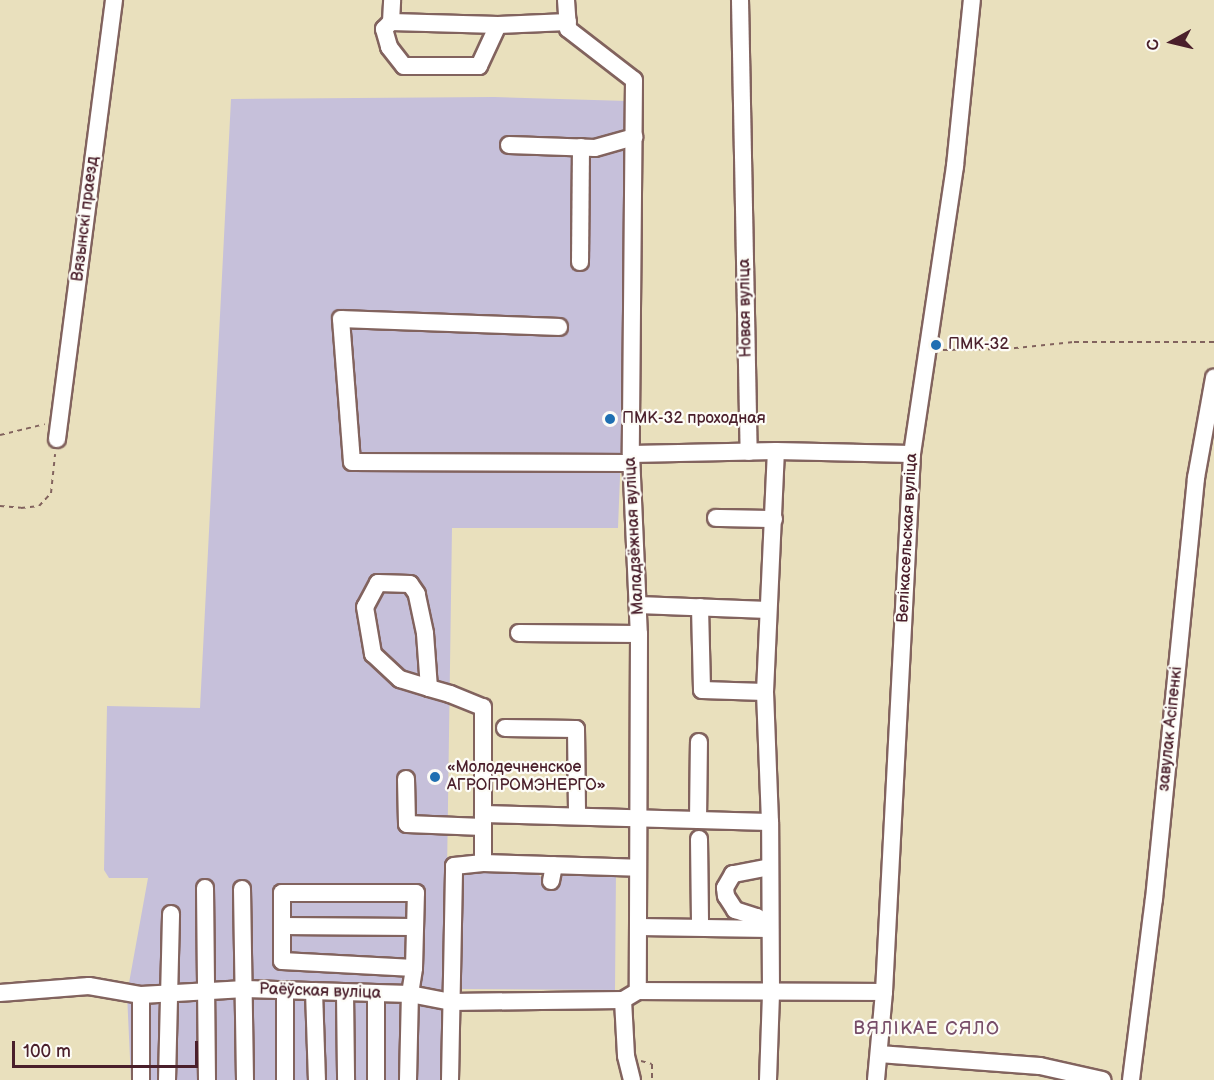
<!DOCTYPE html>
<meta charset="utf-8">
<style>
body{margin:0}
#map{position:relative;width:1214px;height:1080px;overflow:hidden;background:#e9e0bd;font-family:"Balsamiq Sans",sans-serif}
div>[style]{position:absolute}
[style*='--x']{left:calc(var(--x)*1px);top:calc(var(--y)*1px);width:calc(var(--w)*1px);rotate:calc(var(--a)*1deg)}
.industrial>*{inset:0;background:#c6c0da}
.path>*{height:2px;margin-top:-1px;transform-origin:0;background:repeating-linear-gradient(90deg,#82635e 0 4.5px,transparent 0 9px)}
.roads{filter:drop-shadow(2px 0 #82635e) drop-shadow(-2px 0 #82635e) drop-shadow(0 2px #82635e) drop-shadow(0 -2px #82635e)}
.minor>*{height:16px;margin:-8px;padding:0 8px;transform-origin:8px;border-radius:8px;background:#fff}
.dots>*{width:16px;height:16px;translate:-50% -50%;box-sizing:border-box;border:3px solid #fdfcf7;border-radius:50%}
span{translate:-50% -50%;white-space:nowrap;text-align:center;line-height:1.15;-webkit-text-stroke:4.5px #fdfcf7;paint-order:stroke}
.street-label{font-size:16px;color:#4a1f2b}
.poi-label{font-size:16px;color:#4a1f2b}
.left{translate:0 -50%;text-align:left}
.neighbourhood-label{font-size:18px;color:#784e69;letter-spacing:1.5px}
.north{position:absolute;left:1142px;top:12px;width:60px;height:60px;-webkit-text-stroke:4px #fdfcf7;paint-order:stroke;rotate:262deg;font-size:16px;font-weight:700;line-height:24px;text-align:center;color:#4a1f2b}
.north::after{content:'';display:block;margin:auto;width:21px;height:27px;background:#4a1f2b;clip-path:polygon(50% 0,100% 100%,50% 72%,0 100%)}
.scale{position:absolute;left:12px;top:1041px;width:186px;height:27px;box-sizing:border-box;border:3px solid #4a1f2b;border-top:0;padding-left:8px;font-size:18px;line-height:21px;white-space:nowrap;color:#4a1f2b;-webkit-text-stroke:4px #fdfcf7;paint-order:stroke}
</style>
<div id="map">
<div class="industrial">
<i style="clip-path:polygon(494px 97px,628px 101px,624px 376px,618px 528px,452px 528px,444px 1080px,131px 1080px,127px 994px,148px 878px,109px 878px,104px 870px,107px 706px,200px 708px,231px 99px)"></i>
<i style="clip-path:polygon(465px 870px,534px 870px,545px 881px,556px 881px,566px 871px,616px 872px,615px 990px,459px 989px,460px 875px)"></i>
</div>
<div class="path">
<i style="--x:943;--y:350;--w:62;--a:-0.9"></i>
<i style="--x:1005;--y:349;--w:69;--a:-5.8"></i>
<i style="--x:1074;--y:342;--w:140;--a:0"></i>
<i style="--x:0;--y:435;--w:46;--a:-13.7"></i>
<i style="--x:0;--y:506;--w:21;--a:5"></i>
<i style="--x:21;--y:508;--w:18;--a:-6"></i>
<i style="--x:39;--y:506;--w:18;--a:-47"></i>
<i style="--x:51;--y:493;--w:39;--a:-84"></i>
<i style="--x:641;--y:1061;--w:11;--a:15"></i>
<i style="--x:652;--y:1064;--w:16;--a:90"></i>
</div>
<div class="roads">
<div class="minor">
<i style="--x:566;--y:0;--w:29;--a:86"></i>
<i style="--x:568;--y:29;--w:83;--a:37.7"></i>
<i style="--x:634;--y:80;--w:374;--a:90.5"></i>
<i style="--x:631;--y:454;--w:180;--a:87.5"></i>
<i style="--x:639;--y:634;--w:357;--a:90.2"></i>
<i style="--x:740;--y:0;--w:452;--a:88.9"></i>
<i style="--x:391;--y:22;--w:22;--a:-87"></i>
<i style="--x:498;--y:25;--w:107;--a:-178.4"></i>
<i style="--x:391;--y:22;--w:10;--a:135"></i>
<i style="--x:384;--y:29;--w:19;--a:74"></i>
<i style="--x:389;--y:47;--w:24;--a:52"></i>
<i style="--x:404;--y:66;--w:75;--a:0"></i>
<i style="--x:479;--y:66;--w:45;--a:-65.1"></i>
<i style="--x:498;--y:25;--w:70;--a:-2.5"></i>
<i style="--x:509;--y:145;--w:86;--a:2"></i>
<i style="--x:595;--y:148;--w:41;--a:-15.8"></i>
<i style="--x:580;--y:262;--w:115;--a:-89.5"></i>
<i style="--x:559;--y:327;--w:218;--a:-177.9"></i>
<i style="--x:341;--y:319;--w:143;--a:85.6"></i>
<i style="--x:352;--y:462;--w:279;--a:0.2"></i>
<i style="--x:57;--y:439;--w:443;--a:-82.6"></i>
<i style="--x:631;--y:454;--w:145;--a:-1.2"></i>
<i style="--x:776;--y:451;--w:136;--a:1.3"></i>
<i style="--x:716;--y:518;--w:58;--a:1"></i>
<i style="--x:638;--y:605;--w:130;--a:2.2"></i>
<i style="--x:700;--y:607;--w:83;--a:88.6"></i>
<i style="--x:702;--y:690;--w:63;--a:1.8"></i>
<i style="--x:519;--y:633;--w:120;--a:0.5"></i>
<i style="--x:429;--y:688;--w:55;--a:-94.2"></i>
<i style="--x:425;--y:633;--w:40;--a:-102"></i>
<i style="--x:417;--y:594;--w:12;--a:-125"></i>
<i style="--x:410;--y:584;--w:32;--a:-178"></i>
<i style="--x:378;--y:583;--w:27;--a:118"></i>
<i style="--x:365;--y:607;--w:48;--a:80.3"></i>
<i style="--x:373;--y:654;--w:37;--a:43"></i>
<i style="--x:400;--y:679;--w:30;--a:17"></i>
<i style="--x:429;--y:688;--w:22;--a:16"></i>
<i style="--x:450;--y:694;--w:35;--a:22"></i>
<i style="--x:483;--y:707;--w:156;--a:90"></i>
<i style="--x:505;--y:728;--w:71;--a:0.8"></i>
<i style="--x:576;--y:729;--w:87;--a:89.3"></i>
<i style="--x:406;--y:779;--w:45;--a:88.7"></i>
<i style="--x:407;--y:824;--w:76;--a:2.3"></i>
<i style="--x:483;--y:814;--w:287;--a:1.6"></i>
<i style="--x:698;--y:820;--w:78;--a:-89.3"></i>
<i style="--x:699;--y:839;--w:88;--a:89.3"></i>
<i style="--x:770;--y:867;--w:38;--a:169"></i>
<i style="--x:733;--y:874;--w:16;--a:120"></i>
<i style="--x:725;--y:888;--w:8;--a:83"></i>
<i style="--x:726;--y:896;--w:17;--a:57"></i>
<i style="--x:735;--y:910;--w:23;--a:18"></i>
<i style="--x:757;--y:917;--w:18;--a:43"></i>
<i style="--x:551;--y:881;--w:16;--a:-79"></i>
<i style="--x:205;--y:888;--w:192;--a:89.4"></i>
<i style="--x:242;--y:889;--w:191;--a:89.1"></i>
<i style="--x:282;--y:926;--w:131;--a:0.4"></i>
<i style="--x:639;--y:927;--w:131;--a:0.9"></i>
<i style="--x:314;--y:991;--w:89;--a:88.1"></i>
<i style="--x:638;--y:991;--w:246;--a:0.2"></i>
<i style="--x:0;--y:993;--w:89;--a:-4.5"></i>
<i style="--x:89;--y:986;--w:53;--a:9.8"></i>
<i style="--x:141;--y:995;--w:104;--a:-3.3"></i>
<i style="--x:245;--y:989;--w:165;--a:1.7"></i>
<i style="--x:410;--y:994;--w:42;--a:11"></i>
<i style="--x:451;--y:1002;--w:172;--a:-0.7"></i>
<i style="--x:623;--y:1000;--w:17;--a:-31"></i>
<i style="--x:345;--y:993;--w:87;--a:89.3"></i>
<i style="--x:623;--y:1000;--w:56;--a:86.9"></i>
<i style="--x:626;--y:1056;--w:25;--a:76"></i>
<i style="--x:879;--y:1054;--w:161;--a:4.3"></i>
<i style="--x:1040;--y:1066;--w:64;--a:12.7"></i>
<i style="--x:141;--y:1080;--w:85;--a:-90"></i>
<i style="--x:167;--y:1080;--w:166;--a:-88.6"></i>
<i style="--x:285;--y:1080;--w:90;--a:-90"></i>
<i style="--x:376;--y:1080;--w:85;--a:-90"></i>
<i style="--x:408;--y:1080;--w:86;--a:-88.7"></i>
<i style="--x:410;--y:994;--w:26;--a:-81"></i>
<i style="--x:414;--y:968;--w:75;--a:-88.5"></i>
<i style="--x:416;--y:893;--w:134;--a:180"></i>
<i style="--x:282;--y:893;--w:68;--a:90"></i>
<i style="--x:282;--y:961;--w:132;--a:3"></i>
<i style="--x:450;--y:1080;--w:214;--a:-88.9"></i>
<i style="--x:454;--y:866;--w:29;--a:-6"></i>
<i style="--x:483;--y:863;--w:155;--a:1.8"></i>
<i style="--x:768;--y:1080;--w:88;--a:-88"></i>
<i style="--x:771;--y:992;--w:170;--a:-90.3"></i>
<i style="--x:770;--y:822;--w:130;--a:-92.2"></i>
<i style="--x:765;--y:692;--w:241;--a:-87.4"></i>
<i style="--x:876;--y:1080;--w:88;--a:-84.8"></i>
<i style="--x:884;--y:992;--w:539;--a:-87.02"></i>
<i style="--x:912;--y:454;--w:291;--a:-81.5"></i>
<i style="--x:955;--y:166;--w:167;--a:-84.2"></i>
<i style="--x:1131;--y:1080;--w:182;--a:-82.8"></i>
<i style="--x:1154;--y:899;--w:423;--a:-84.3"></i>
<i style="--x:1196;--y:478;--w:102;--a:-79.8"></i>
</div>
</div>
<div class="dots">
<i style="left:936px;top:345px;background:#1f6fb2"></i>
<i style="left:610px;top:419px;background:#1f6fb2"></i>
<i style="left:435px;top:777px;background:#1f6fb2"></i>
</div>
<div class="street-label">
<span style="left:86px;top:219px;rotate:-83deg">Вязынскі праезд</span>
<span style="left:746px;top:308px;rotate:-91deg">Новая вуліца</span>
<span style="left:635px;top:536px;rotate:-93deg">Маладзёжная вуліца</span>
<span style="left:908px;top:538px;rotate:-87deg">Велікасельская вуліца</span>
<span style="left:1171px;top:729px;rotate:-84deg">завулак Асіпенкі</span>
<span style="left:320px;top:992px;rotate:2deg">Раёўская вуліца</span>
</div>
<div class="poi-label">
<span class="left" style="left:948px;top:345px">ПМК-32</span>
<span class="left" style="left:622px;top:419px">ПМК-32 проходная</span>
<span class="left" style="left:447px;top:777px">«Молодечненское<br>АГРОПРОМЭНЕРГО»</span>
</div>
<div class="neighbourhood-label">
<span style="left:927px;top:1029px">ВЯЛІКАЕ СЯЛО</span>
</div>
<div class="north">С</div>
<div class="scale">100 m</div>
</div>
